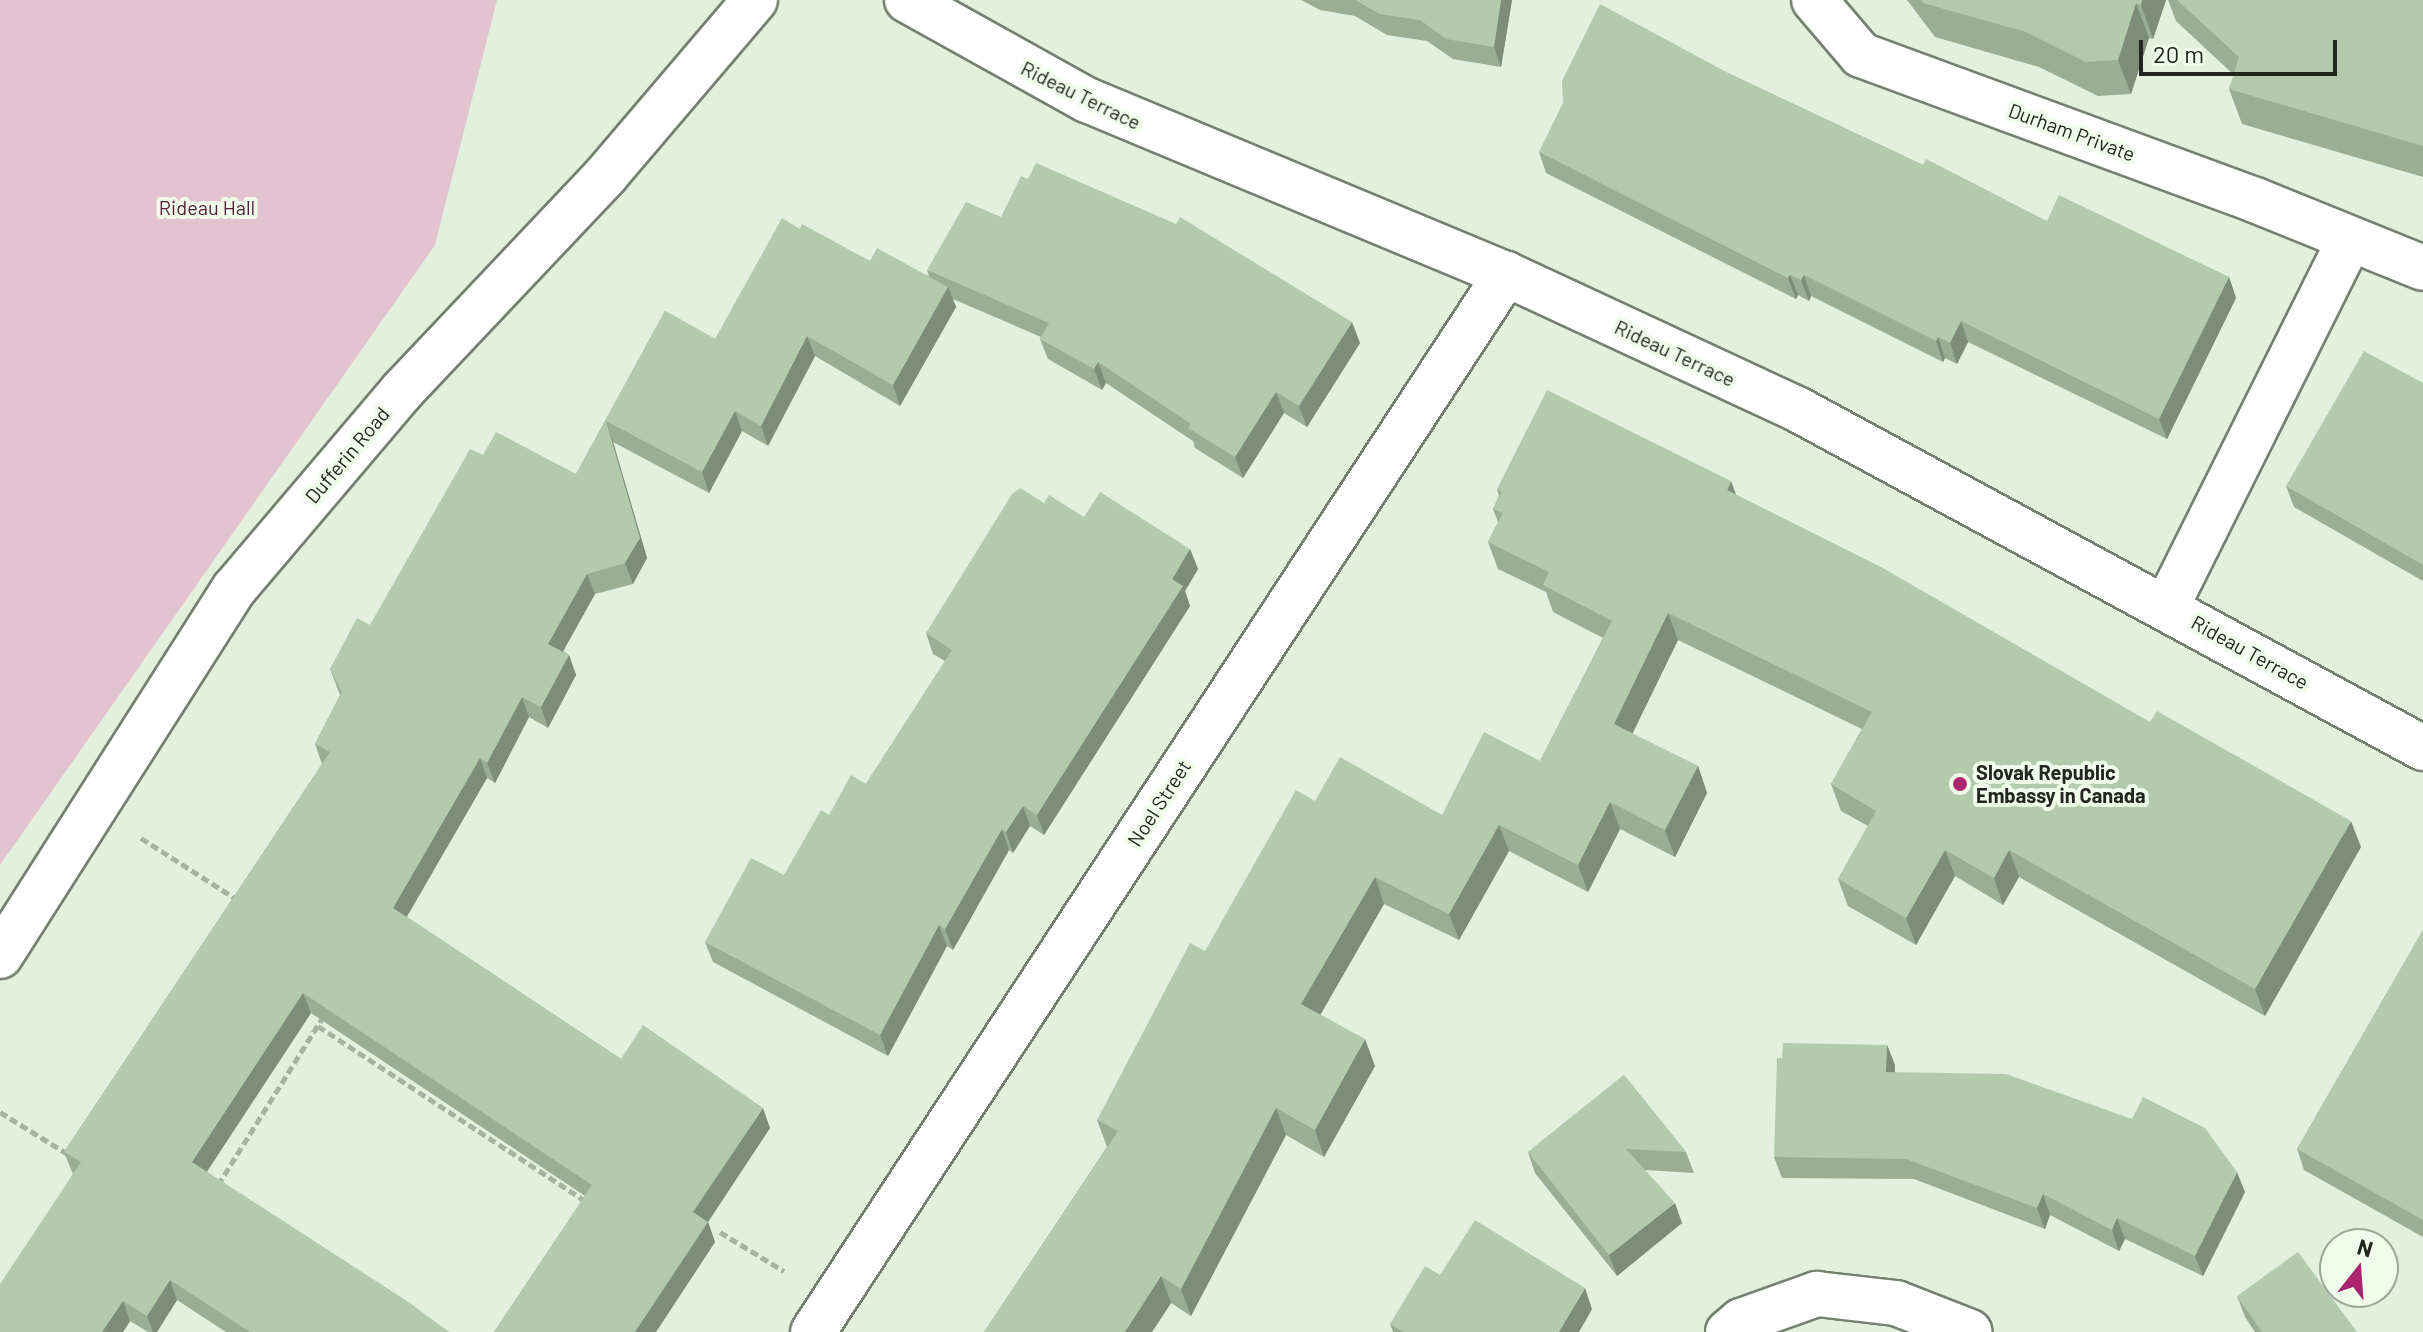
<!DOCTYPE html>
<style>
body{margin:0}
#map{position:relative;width:2423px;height:1332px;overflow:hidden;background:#e3f0de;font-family:Barlow,sans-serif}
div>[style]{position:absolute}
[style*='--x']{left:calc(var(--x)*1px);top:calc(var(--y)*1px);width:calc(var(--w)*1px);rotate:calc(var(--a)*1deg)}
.green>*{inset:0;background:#e3c3cf}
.path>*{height:5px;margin-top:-2.5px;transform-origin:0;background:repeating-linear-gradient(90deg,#a7b2a3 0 8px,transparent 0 12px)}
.roads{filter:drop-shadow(2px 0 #748070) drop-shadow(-2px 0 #748070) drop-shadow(0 2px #748070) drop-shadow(0 -2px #748070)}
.minor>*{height:44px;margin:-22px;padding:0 22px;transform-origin:22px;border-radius:22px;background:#fff}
.tertiary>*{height:44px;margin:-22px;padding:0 22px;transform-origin:22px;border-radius:22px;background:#fff}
.wall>*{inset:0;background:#9bae94}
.shaded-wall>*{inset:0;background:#7e8d78}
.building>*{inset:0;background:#b4caac}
.dots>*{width:22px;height:22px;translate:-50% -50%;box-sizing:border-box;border:4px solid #f0fdeb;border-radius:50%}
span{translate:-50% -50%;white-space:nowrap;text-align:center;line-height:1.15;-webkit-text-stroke:8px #f0fdeb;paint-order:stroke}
.street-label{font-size:20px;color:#21261f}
.park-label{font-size:20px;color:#53233a}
.poi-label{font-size:20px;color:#21261f;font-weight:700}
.left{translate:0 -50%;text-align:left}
.north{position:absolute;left:2319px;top:1228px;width:80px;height:80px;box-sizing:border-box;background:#f0fdeb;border:2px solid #9da799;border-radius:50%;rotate:17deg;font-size:22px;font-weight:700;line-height:32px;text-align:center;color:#21261f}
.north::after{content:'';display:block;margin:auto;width:28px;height:36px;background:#aa256e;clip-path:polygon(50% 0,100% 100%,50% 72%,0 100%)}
.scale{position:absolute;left:2139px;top:40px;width:198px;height:36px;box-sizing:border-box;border:4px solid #21261f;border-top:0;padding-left:10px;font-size:24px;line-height:28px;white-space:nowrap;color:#21261f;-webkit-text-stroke:6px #f0fdeb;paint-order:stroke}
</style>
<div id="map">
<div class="green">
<i style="clip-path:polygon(0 0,497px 0,435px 245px,0 865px)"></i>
</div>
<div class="path">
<i style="--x:141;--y:838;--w:112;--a:32.6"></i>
<i style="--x:318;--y:1026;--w:318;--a:33.2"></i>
<i style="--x:584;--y:1200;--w:4;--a:117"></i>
<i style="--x:0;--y:1112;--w:80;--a:31.7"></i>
<i style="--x:218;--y:1185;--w:198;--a:-58"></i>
<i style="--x:720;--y:1232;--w:75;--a:31.4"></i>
</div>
<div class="roads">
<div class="minor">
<i style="--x:1814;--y:0;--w:72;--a:49.5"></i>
<i style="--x:1861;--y:55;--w:420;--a:20.2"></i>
<i style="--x:2255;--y:200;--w:181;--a:22"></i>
<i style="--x:2167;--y:606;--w:408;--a:-63.5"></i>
<i style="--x:0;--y:956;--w:435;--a:-57.5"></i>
<i style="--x:234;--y:589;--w:260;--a:-49.7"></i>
<i style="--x:402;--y:391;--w:297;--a:-46.6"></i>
<i style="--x:606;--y:175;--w:230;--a:-49.6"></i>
<i style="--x:813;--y:1332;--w:1265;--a:-56.77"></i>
<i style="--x:1728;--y:1332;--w:17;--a:-40"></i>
<i style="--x:1741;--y:1321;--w:81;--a:-19.6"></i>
<i style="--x:1817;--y:1294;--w:80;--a:6.5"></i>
<i style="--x:1896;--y:1303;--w:79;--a:21.4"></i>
</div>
<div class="tertiary">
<i style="--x:907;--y:0;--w:206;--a:29.1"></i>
<i style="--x:1087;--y:100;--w:454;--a:22.6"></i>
<i style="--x:1506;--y:274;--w:321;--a:24.9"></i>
<i style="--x:1797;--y:409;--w:712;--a:28.44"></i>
</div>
</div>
<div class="wall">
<i style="clip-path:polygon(1301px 0,1512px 0,1501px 67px,1453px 59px,1427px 41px,1387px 35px,1355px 16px,1320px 10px)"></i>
<i style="clip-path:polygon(1907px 0,2166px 0,2153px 39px,2149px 38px,2131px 94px,2098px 96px,2039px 67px,1935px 37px)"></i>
<i style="clip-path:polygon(2168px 0,2423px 0,2423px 177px,2242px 124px,2229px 89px,2234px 75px,2176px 21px)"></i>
<i style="clip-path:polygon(1730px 74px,1923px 165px,2047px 221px,2229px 277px,2236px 298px,2167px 439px,1968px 342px,1957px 364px,1945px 358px,1943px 362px,1811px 296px,1809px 301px,1798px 295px,1796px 299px,1546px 173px,1539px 152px)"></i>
<i style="clip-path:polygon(1001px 217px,1360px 343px,1307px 427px,1284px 413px,1243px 478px,1195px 448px,1193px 441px,1106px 383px,1102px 390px,1048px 359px,1040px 339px,1041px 337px,953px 299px,956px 307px,900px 406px,815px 356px,768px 446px,742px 431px,709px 493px,613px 442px,647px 558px,633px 584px,595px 594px,563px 651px,569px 655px,576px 675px,548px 728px,529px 717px,495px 783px,487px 778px,407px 917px,621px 1059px,770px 1128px,708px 1222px,715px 1242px,656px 1332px,494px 1332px,585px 1196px,311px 1013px,207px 1172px,449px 1332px,226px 1332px,177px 1300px,157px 1332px,148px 1332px,130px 1321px,123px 1332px,0 1332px,73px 1173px,72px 1172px,64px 1152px,322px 764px,315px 744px,340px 695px,330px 669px,370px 625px,483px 455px,576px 474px,665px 311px,715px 339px,800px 229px,870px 261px,929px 276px,927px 270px)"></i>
<i style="clip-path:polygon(2423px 383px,2423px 581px,2294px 507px,2286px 486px)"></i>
<i style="clip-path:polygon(1497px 489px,1736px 495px,2361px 847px,2265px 1016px,2019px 877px,2003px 905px,1955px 876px,1916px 945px,1848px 906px,1838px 879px,1868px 826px,1841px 811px,1831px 784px,1862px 729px,1678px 640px,1632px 734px,1698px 766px,1707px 793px,1675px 857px,1620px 829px,1588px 892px,1509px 851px,1459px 940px,1384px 904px,1320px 1015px,1375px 1066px,1324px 1157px,1286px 1135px,1191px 1316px,1171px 1303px,1152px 1332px,984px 1332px,1107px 1147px,1097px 1120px,1205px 951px,1315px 801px,1442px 815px,1540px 761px,1603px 638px,1553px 612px,1546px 592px,1498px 569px,1488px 542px,1498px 522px,1493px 509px,1499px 496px)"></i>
<i style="clip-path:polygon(1044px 503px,1084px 517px,1190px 549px,1198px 569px,1185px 591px,1190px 606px,1044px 835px,1030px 826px,1013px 853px,1009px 850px,953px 950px,947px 946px,888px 1056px,713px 962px,705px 942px,784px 875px,829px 815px,866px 784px,945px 661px,933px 654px,926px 633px)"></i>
<i style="clip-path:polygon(2423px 930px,2423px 1237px,2304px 1170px,2297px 1149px)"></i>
<i style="clip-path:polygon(1887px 1045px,1895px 1065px,1895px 1072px,2245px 1192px,2203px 1276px,2125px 1239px,2119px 1251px,2050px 1215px,2045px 1229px,1914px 1179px,1782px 1178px,1774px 1157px)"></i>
<i style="clip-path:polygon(1624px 1075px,1686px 1152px,1694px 1173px,1645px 1170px,1682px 1223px,1617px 1276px,1535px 1173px,1528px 1152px)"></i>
<i style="clip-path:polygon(1440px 1275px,1592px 1309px,1579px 1332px,1393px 1332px,1390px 1324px)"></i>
<i style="clip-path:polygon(2237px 1296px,2357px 1332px,2255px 1332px,2245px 1317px)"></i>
</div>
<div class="shaded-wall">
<i style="clip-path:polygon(1501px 0,1512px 0,1501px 67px,1494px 47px)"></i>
<i style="clip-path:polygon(2142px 0,2166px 0,2153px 39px,2141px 5px)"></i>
<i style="clip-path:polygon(2136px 3px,2149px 38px,2131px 94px,2118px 60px)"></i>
<i style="clip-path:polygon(1790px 275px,1798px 295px,1796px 299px,1788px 278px)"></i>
<i style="clip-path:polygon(1804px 275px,1811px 296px,1809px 301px,1801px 280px)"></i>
<i style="clip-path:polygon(2229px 277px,2236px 298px,2167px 439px,2159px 419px)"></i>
<i style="clip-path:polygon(948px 287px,956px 307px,900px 406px,893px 385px)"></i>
<i style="clip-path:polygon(1961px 321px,1968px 342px,1957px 364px,1950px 343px)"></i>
<i style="clip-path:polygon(1352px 322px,1360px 343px,1307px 427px,1299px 406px)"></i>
<i style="clip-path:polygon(807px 336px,815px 356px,768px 446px,761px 426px)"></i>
<i style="clip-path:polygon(1938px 337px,1945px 358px,1943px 362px,1936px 341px)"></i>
<i style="clip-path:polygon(1098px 362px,1106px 383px,1102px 390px,1094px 369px)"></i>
<i style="clip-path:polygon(1276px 392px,1284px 413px,1243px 478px,1235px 457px)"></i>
<i style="clip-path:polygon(735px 411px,742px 431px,709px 493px,702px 472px)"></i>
<i style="clip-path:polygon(606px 421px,613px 442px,647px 558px,633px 584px,625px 563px)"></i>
<i style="clip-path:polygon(1731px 481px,1741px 508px,1727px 490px)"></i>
<i style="clip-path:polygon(1190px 549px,1198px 569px,1185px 591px,1190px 606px,1044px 835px,1037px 815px)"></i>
<i style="clip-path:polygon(587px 574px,595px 594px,556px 664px,548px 644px)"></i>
<i style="clip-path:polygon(1668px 613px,1678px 640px,1624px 751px,1614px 724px)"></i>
<i style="clip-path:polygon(569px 655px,576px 675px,548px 728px,541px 707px)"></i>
<i style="clip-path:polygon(522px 697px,529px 717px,495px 783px,487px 763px)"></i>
<i style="clip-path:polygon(480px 758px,487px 778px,400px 928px,393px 908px)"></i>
<i style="clip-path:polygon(1698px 766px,1707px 793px,1675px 857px,1665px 830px)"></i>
<i style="clip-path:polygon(1610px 802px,1620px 829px,1588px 892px,1578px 865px)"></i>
<i style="clip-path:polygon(1023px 806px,1030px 826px,1013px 853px,1006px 832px)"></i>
<i style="clip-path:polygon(2351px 821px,2361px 847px,2265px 1016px,2255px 989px)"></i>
<i style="clip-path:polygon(1499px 825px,1509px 851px,1459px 940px,1449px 914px)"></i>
<i style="clip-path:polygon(1002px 829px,1009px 850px,953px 950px,945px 929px)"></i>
<i style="clip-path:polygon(1945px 850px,1955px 876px,1916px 945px,1906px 918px)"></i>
<i style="clip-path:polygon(2009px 850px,2019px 877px,2003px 905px,1994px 878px)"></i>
<i style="clip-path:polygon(1375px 877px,1384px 904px,1311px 1031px,1301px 1004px)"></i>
<i style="clip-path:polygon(939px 925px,947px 946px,888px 1056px,880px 1035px)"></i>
<i style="clip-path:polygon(303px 993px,311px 1013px,199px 1183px,192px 1162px)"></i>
<i style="clip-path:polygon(1365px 1039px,1375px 1066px,1324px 1157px,1315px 1130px)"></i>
<i style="clip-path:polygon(1887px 1045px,1895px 1065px,1894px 1093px,1886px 1072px)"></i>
<i style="clip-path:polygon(763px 1108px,770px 1128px,708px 1222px,715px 1242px,656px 1332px,635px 1332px,693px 1212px)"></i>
<i style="clip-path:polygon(1276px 1108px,1286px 1135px,1191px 1316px,1181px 1289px)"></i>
<i style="clip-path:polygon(2237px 1172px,2245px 1192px,2203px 1276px,2195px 1256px)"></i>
<i style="clip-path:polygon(2043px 1194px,2050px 1215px,2045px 1229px,2037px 1208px)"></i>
<i style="clip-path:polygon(1675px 1203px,1682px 1223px,1617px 1276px,1609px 1255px)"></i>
<i style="clip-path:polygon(2117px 1218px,2125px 1239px,2119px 1251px,2112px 1230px)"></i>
<i style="clip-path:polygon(1161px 1276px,1171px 1303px,1152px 1332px,1125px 1332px)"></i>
<i style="clip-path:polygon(170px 1280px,177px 1300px,157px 1332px,153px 1332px,147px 1316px)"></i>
<i style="clip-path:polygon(1585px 1288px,1592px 1309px,1579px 1332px,1559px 1332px)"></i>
<i style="clip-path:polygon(123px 1301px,130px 1321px,123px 1332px,102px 1332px)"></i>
</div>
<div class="building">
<i style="clip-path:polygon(1355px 0,1501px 0,1494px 47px,1446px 39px,1420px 20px,1380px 14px)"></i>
<i style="clip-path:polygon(1921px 0,2142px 0,2141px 5px,2136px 3px,2118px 60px,2086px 62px,2026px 32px,1923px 3px)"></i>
<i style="clip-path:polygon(2177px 0,2423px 0,2423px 146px,2229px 89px,2239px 57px)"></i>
<i style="clip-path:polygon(1600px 4px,1730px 74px,1923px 165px,1926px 159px,2047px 221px,2059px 195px,2229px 277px,2159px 419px,1961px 321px,1950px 343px,1938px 337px,1936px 341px,1804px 275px,1801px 280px,1790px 275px,1788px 278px,1539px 152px,1563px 103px,1562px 81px)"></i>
<i style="clip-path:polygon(1036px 163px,1176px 224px,1180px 217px,1352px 322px,1299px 406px,1276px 392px,1235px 457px,1188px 428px,1191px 424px,1098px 362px,1094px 369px,1040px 339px,1049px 323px,927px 270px,966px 202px,1001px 217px,1021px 176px,1028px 179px)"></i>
<i style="clip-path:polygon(782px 218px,800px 229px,802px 224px,870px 261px,877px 248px,948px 287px,893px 385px,807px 336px,761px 426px,735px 411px,702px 472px,606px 421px,640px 538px,625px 563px,587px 574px,548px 644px,569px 655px,541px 707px,522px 697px,487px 763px,480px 758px,393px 908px,621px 1059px,643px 1025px,763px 1108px,693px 1212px,708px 1222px,635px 1332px,494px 1332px,592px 1185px,303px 993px,192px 1162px,410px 1303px,449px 1332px,250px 1332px,170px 1280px,147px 1316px,123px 1301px,102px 1332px,0 1332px,0 1284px,81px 1162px,64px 1152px,330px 752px,315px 744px,342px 692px,330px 669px,357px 618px,370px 625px,470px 449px,483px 455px,496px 432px,576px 474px,665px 311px,715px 339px)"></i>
<i style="clip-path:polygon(2364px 351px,2423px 383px,2423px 565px,2286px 486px)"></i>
<i style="clip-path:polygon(1547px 390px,1731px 481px,1727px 490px,1881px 567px,2150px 722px,2157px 711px,2351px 821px,2255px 989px,2009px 850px,1994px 878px,1945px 850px,1906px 918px,1838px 879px,1876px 811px,1831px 784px,1872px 712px,1668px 613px,1614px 724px,1698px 766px,1665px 830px,1610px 802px,1578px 865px,1499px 825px,1449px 914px,1375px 877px,1301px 1004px,1365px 1039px,1315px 1130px,1276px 1108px,1181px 1289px,1161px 1276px,1125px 1332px,984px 1332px,1118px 1131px,1097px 1120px,1190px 943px,1205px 951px,1296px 790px,1315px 801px,1340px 757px,1442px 815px,1484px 732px,1540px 761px,1612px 621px,1543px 585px,1549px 572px,1488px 542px,1503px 513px,1493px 509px,1502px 492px,1497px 489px)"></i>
<i style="clip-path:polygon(1020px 488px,1044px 503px,1049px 495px,1084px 517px,1100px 492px,1190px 549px,1172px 579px,1183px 586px,1037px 815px,1023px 806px,1006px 832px,1002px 829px,945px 929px,939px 925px,880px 1035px,705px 942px,751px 858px,784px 875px,821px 810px,829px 815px,851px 775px,866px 784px,952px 650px,926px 633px,1012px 494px)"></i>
<i style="clip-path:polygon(2423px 930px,2423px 1220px,2297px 1149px)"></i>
<i style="clip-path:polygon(1783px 1043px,1887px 1045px,1886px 1072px,2006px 1074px,2132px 1119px,2143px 1097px,2205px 1128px,2237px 1172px,2195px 1256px,2117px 1218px,2112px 1230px,2043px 1194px,2037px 1208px,1906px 1159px,1774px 1157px,1777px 1058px,1782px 1058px)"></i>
<i style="clip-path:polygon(1624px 1075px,1686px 1152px,1626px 1149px,1675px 1203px,1609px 1255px,1528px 1152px)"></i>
<i style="clip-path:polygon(1475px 1220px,1585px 1288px,1559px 1332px,1404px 1332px,1390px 1324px,1425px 1266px,1440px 1275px)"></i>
<i style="clip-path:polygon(2298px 1252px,2357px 1332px,2262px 1332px,2237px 1296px)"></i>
</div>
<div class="dots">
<i style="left:1960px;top:784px;background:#aa256e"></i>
</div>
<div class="street-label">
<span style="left:1081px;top:95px;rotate:26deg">Rideau Terrace</span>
<span style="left:2072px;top:132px;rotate:20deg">Durham Private</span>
<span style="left:1675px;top:353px;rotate:25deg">Rideau Terrace</span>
<span style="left:347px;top:455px;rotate:-50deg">Dufferin Road</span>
<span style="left:2250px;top:652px;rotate:29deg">Rideau Terrace</span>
<span style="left:1159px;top:803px;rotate:-57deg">Noel Street</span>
</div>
<div class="park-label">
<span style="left:207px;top:207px">Rideau Hall</span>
</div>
<div class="poi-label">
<span class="left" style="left:1976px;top:784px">Slovak Republic<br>Embassy in Canada</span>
</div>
<div class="north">N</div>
<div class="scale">20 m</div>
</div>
